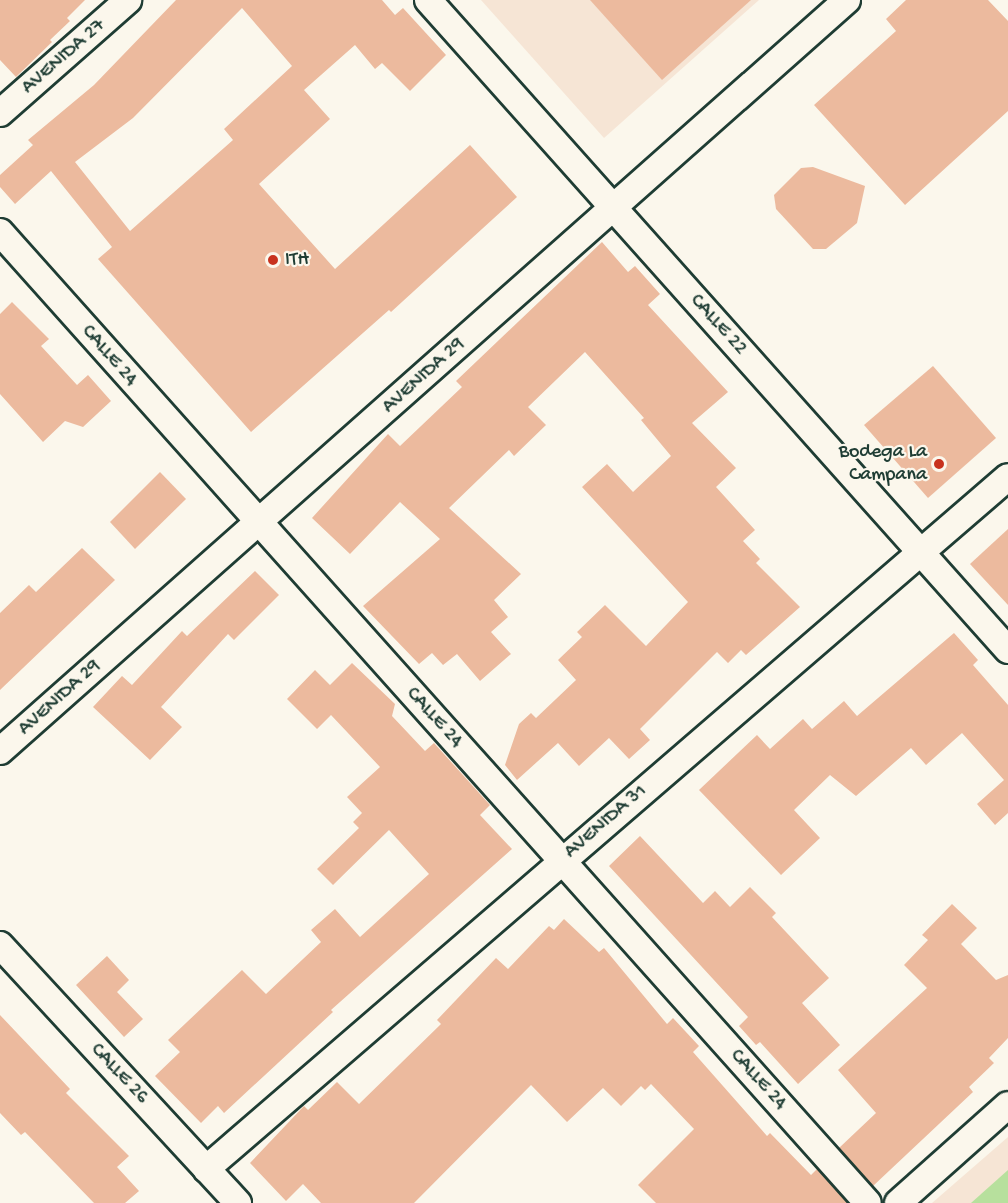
<!DOCTYPE html>
<style>
body{margin:0}
#map{position:relative;width:1008px;height:1203px;overflow:hidden;background:#fbf7ec;font-family:"Gochi Hand",sans-serif}
div>[style]{position:absolute}
[style*='--x']{left:calc(var(--x)*1px);top:calc(var(--y)*1px);width:calc(var(--w)*1px);rotate:calc(var(--a)*1deg)}
.built>*{inset:0;background:#f6e5d5}
.green>*{inset:0;background:#b7e09d}
.building>*{inset:0;background:#ecba9e}
.roads{filter:drop-shadow(2px 0 #1f3d34) drop-shadow(-2px 0 #1f3d34) drop-shadow(0 2px #1f3d34) drop-shadow(0 -2px #1f3d34)}
.street>*{height:26px;margin:-13px;padding:0 13px;transform-origin:13px;border-radius:13px;background:#fbf7ec}
.dots>*{width:16px;height:16px;translate:-50% -50%;box-sizing:border-box;border:3px solid #fbf7ec;border-radius:50%}
span{translate:-50% -50%;white-space:nowrap;text-align:center;line-height:1.15;-webkit-text-stroke:4.5px #fbf7ec;paint-order:stroke}
.street-label{font-size:20px;color:#1f3d34}
.poi-label{font-size:20px;color:#1f3d34}
.left{translate:0 -50%;text-align:left}
.right{translate:-100% -50%;text-align:right}
</style>
<div id="map">
<div class="built">
<i style="clip-path:polygon(481px 0,759px 0,604px 138px)"></i>
<i style="clip-path:polygon(1008px 1137px,1008px 1203px,932px 1203px)"></i>
</div>
<div class="green">
<i style="clip-path:polygon(1008px 1170px,1008px 1203px,971px 1203px)"></i>
</div>
<div class="building">
<i style="clip-path:polygon(0 0,85px 0,67px 18px,70px 21px,50px 40px,52px 42px,16px 77px,0 60px)"></i>
<i style="clip-path:polygon(evenodd,176px 0,382px 0,395px 15px,403px 8px,446px 55px,410px 91px,382px 63px,375px 69px,355px 45px,304px 90px,330px 119px,259px 184px,335px 269px,470px 145px,517px 197px,391px 312px,389px 310px,251px 432px,98px 259px,112px 247px,51px 171px,15px 204px,0 187px,0 175px,33px 145px,28px 140px,94px 85px,176px 0,242px 8px,292px 66px,224px 129px,233px 140px,130px 231px,75px 162px,133px 118px,242px 8px)"></i>
<i style="clip-path:polygon(590px 0,751px 0,662px 80px)"></i>
<i style="clip-path:polygon(906px 0,988px 0,1008px 21px,1008px 111px,905px 205px,814px 105px,896px 31px,886px 19px)"></i>
<i style="clip-path:polygon(813px 167px,865px 186px,857px 223px,826px 249px,813px 249px,776px 209px,774px 195px,801px 168px)"></i>
<i style="clip-path:polygon(602px 242px,628px 272px,635px 266px,660px 294px,648px 305px,728px 392px,692px 423px,736px 468px,716px 487px,755px 530px,743px 541px,760px 559px,756px 563px,800px 607px,746px 655px,741px 650px,728px 663px,717px 652px,640px 729px,650px 740px,629px 759px,609px 738px,579px 766px,558px 743px,517px 780px,505px 765px,519px 724px,531px 713px,536px 718px,576px 680px,558px 660px,582px 637px,577px 632px,605px 605px,646px 646px,688px 602px,582px 487px,607px 464px,633px 492px,671px 456px,641px 420px,644px 418px,585px 352px,528px 407px,546px 425px,514px 456px,509px 450px,449px 508px,521px 574px,494px 600px,508px 617px,491px 632px,511px 654px,480px 681px,457px 654px,443px 665px,432px 653px,419px 664px,363px 606px,440px 539px,400px 502px,350px 554px,312px 518px,388px 434px,400px 446px,462px 387px,456px 381px)"></i>
<i style="clip-path:polygon(12px 302px,49px 339px,41px 346px,77px 385px,88px 375px,111px 401px,83px 427px,65px 421px,43px 442px,0 394px,0 314px)"></i>
<i style="clip-path:polygon(933px 366px,996px 438px,928px 498px,864px 425px)"></i>
<i style="clip-path:polygon(160px 472px,186px 499px,135px 549px,110px 522px)"></i>
<i style="clip-path:polygon(1008px 529px,1008px 605px,970px 564px)"></i>
<i style="clip-path:polygon(82px 548px,115px 580px,0 690px,0 613px,29px 585px,36px 592px)"></i>
<i style="clip-path:polygon(255px 571px,279px 595px,234px 640px,228px 634px,161px 707px,182px 727px,150px 760px,93px 707px,122px 676px,132px 685px,182px 631px,187px 636px)"></i>
<i style="clip-path:polygon(954px 633px,978px 660px,973px 665px,1008px 705px,1008px 813px,995px 825px,977px 804px,1004px 780px,962px 733px,926px 765px,911px 748px,856px 796px,830px 775px,794px 810px,820px 838px,781px 875px,699px 790px,757px 735px,770px 749px,803px 719px,812px 729px,844px 701px,857px 716px)"></i>
<i style="clip-path:polygon(352px 663px,395px 704px,392px 716px,425px 751px,434px 743px,490px 805px,480px 815px,512px 849px,331px 1010px,333px 1012px,224px 1113px,218px 1106px,201px 1123px,155px 1076px,180px 1052px,168px 1040px,242px 970px,266px 994px,321px 942px,311px 930px,335px 909px,360px 937px,429px 874px,389px 830px,333px 885px,317px 869px,359px 828px,353px 822px,362px 813px,347px 797px,380px 767px,331px 715px,317px 729px,287px 699px,315px 670px,330px 685px)"></i>
<i style="clip-path:polygon(640px 836px,703px 903px,715px 891px,730px 907px,750px 887px,776px 913px,772px 917px,829px 978px,802px 1003px,840px 1045px,798px 1084px,760px 1042px,756px 1045px,739px 1026px,748px 1017px,609px 866px)"></i>
<i style="clip-path:polygon(952px 904px,977px 928px,961px 944px,996px 980px,1008px 975px,1008px 1038px,989px 1058px,994px 1063px,969px 1087px,973px 1092px,873px 1186px,839px 1148px,876px 1113px,838px 1070px,927px 988px,904px 965px,928px 940px,922px 935px)"></i>
<i style="clip-path:polygon(564px 919px,599px 952px,604px 948px,667px 1024px,673px 1018px,699px 1046px,693px 1052px,767px 1136px,770px 1133px,811px 1175px,817px 1169px,848px 1203px,656px 1203px,638px 1185px,694px 1129px,651px 1084px,645px 1090px,641px 1086px,621px 1106px,603px 1088px,567px 1122px,531px 1085px,414px 1203px,321px 1203px,303px 1184px,286px 1201px,250px 1163px,304px 1106px,308px 1110px,337px 1082px,359px 1104px,441px 1024px,437px 1020px,496px 958px,508px 969px,549px 926px,554px 930px)"></i>
<i style="clip-path:polygon(107px 956px,129px 980px,117px 992px,143px 1019px,124px 1037px,76px 985px)"></i>
<i style="clip-path:polygon(0 1015px,70px 1089px,66px 1093px,129px 1156px,117px 1167px,139px 1191px,125px 1203px,94px 1203px,25px 1132px,21px 1135px,0 1113px)"></i>
</div>
<div class="roads">
<div class="street">
<i style="--x:428;--y:0;--w:871;--a:48.26"></i>
<i style="--x:0;--y:113;--w:171;--a:-41.4"></i>
<i style="--x:0;--y:232;--w:1302;--a:48.21"></i>
<i style="--x:0;--y:751;--w:1132;--a:-41.56"></i>
<i style="--x:0;--y:945;--w:351;--a:47.3"></i>
<i style="--x:206;--y:1169;--w:1059;--a:-40.79"></i>
<i style="--x:898;--y:1203;--w:147;--a:-41.7"></i>
</div>
</div>
<div class="dots">
<i style="left:273px;top:260px;background:#c8321e"></i>
<i style="left:939px;top:464px;background:#c8321e"></i>
</div>
<div class="street-label">
<span style="left:64px;top:57px;rotate:-41deg">AVENIDA 27</span>
<span style="left:718px;top:325px;rotate:48deg">CALLE 22</span>
<span style="left:109px;top:356px;rotate:49deg">CALLE 24</span>
<span style="left:424px;top:376px;rotate:-42deg">AVENIDA 29</span>
<span style="left:60px;top:698px;rotate:-42deg">AVENIDA 29</span>
<span style="left:434px;top:718px;rotate:48deg">CALLE 24</span>
<span style="left:606px;top:822px;rotate:-41deg">AVENIDA 31</span>
<span style="left:119px;top:1074px;rotate:47deg">CALLE 26</span>
<span style="left:758px;top:1080px;rotate:48deg">CALLE 24</span>
</div>
<div class="poi-label">
<span class="left" style="left:285px;top:260px">ITH</span>
<span class="right" style="left:927px;top:464px">Bodega La<br>Campana</span>
</div>
</div>
